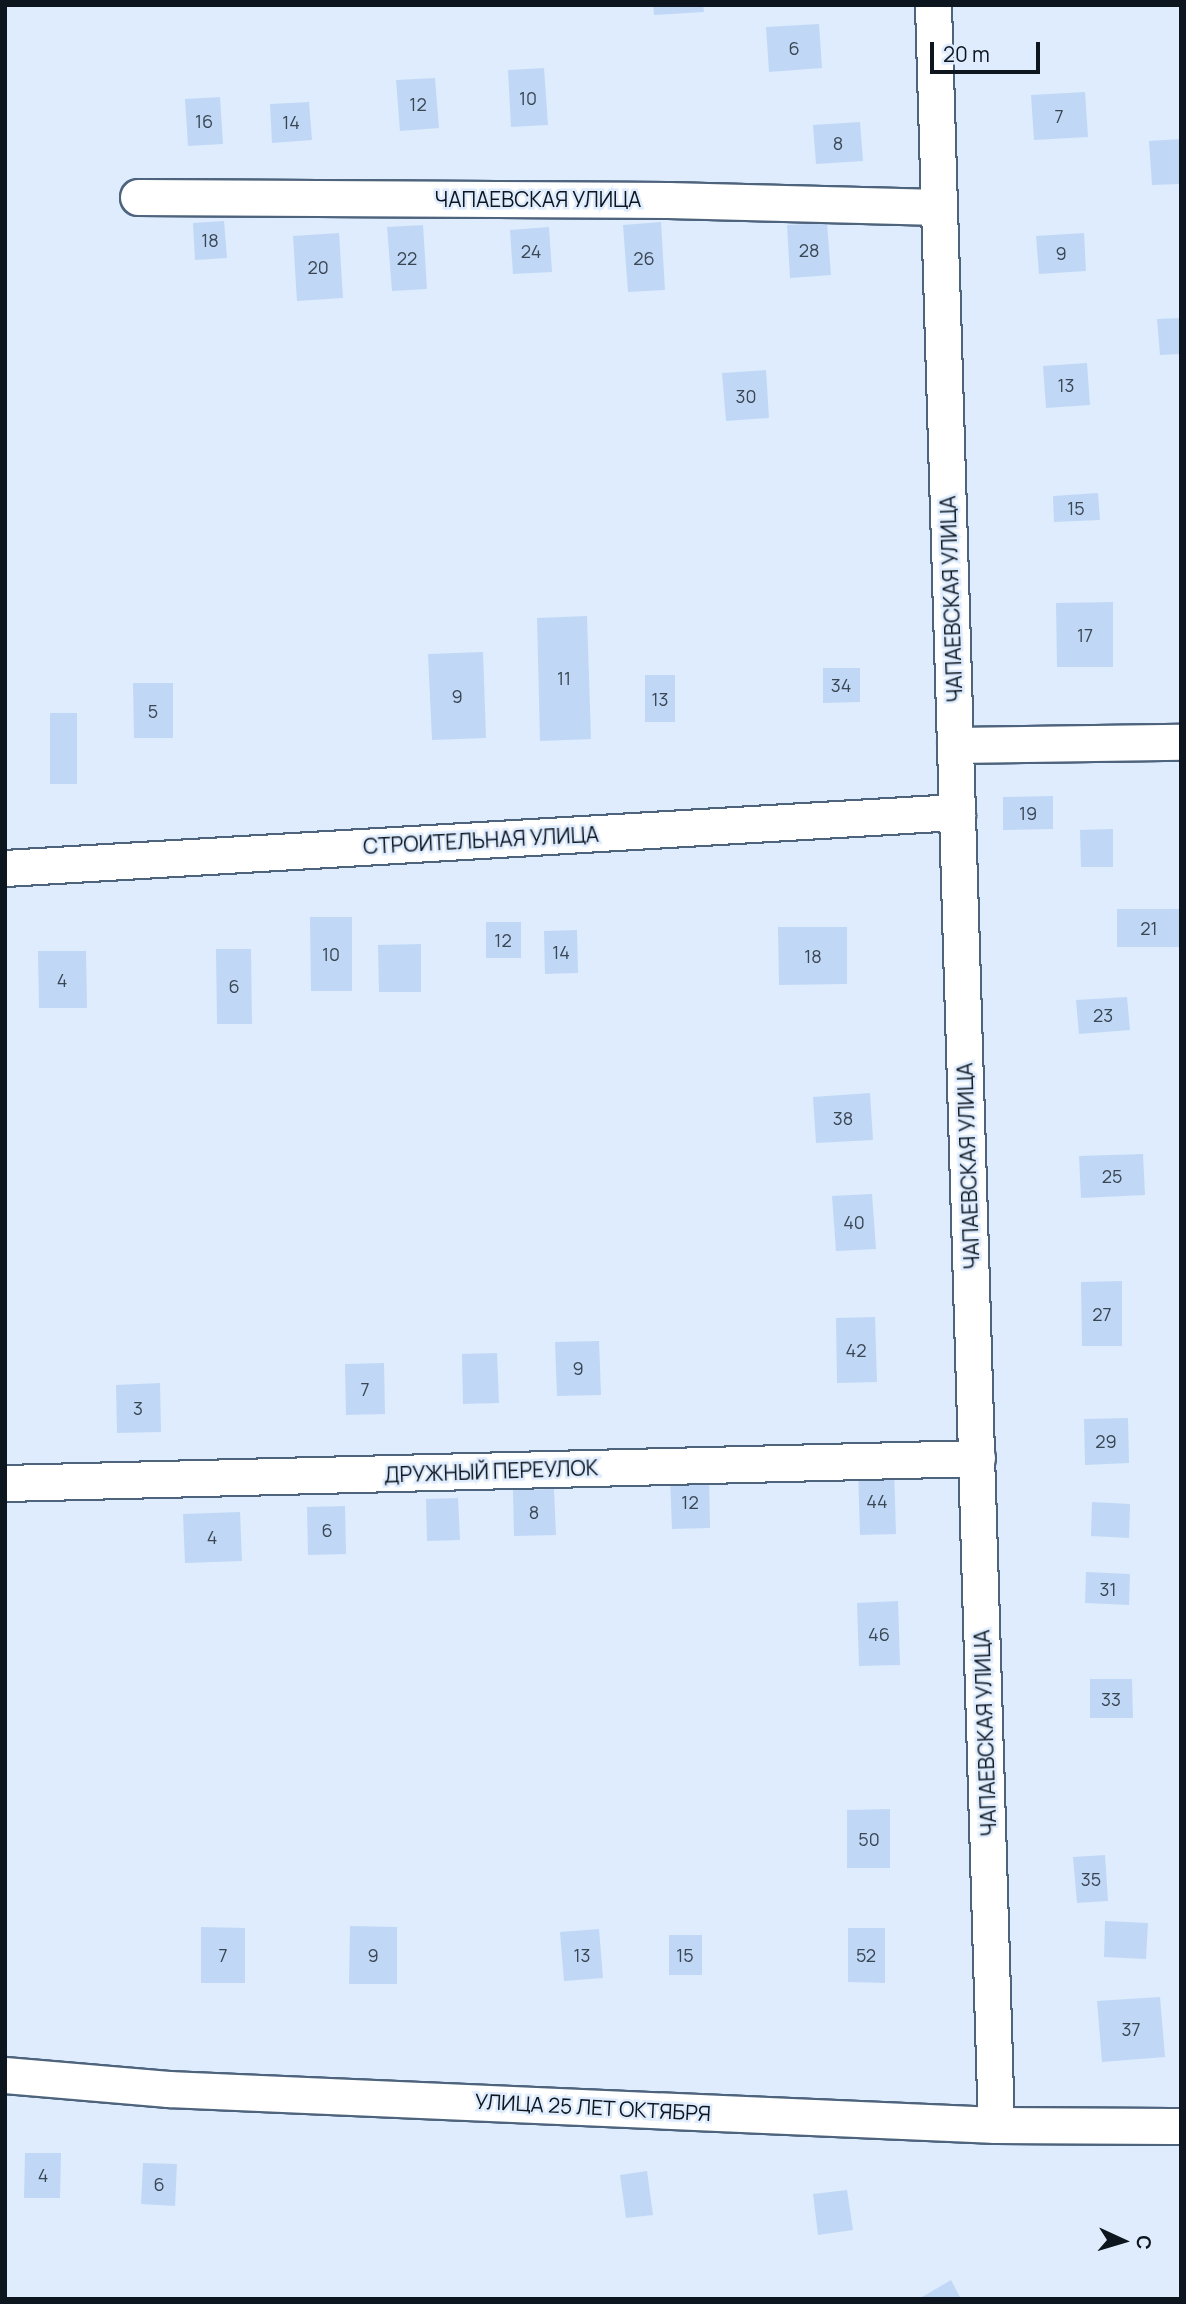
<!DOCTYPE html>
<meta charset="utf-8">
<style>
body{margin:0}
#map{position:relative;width:1186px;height:2304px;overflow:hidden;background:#deecfe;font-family:Manrope,sans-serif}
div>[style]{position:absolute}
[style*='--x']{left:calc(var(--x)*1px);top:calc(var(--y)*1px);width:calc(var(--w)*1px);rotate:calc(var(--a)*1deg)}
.building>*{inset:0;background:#c0d8f5}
.roads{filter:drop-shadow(2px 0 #4e647d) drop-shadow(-2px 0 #4e647d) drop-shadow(0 2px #4e647d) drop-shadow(0 -2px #4e647d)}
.minor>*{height:35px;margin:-17.5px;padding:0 17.5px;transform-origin:17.5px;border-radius:17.5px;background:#fff}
span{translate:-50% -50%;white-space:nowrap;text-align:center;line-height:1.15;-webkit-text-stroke:5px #deecfe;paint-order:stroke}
.number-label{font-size:18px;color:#3a4654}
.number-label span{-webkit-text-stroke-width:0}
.street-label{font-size:21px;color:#0d151f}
.frame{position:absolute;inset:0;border:7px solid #0d151f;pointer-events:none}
.north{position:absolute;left:1088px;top:2206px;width:70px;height:70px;-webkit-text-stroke:5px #deecfe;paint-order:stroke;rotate:94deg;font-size:19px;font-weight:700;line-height:28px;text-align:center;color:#0d151f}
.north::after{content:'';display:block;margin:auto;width:24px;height:32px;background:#0d151f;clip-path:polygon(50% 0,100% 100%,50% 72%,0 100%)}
.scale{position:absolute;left:930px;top:42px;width:110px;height:32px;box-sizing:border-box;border:4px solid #0d151f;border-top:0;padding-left:9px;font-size:21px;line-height:24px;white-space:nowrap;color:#0d151f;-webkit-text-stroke:5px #deecfe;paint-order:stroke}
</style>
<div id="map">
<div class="building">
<i style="clip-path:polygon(653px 5px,703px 5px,704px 12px,654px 15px)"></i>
<i style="clip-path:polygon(819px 24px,822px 68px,769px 72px,766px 27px)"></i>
<i style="clip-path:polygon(544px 68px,548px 125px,511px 127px,508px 70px)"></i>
<i style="clip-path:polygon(435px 78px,439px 128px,400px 131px,396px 80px)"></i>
<i style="clip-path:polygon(1085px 92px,1088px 137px,1034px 140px,1031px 95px)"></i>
<i style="clip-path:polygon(220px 97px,223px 144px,188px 146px,185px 99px)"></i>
<i style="clip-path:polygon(309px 102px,312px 140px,272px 143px,270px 104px)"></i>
<i style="clip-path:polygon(860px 122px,863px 161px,816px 164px,813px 125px)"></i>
<i style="clip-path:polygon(1181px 139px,1181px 184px,1152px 185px,1149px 141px)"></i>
<i style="clip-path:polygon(224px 221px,227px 258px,195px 260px,193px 223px)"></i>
<i style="clip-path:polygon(661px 222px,665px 290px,628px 292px,623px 225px)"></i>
<i style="clip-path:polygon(827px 223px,831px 275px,790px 278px,787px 225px)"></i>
<i style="clip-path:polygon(423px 225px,427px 289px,392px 291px,387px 227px)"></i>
<i style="clip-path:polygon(549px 227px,552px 272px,513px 274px,510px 230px)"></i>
<i style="clip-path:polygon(339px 233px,343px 298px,297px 301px,293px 236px)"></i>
<i style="clip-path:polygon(1084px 233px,1086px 271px,1039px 274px,1036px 236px)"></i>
<i style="clip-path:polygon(1181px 318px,1181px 354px,1160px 355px,1157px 319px)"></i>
<i style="clip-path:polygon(1087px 363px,1090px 405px,1046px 408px,1043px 366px)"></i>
<i style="clip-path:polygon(766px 370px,769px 418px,726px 421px,722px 373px)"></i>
<i style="clip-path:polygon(1098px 493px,1100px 520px,1054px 522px,1053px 496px)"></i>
<i style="clip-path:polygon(1113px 602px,1113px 667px,1057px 667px,1056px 603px)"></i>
<i style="clip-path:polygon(587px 616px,591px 739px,540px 741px,537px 618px)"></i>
<i style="clip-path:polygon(483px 652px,486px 738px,432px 740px,428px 654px)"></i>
<i style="clip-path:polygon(823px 668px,860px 668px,860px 702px,823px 703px)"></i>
<i style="clip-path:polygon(645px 675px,675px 675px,675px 722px,645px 722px)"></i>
<i style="clip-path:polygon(133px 683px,173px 683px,173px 738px,134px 738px)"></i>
<i style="clip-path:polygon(50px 713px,77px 713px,77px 784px,50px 784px)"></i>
<i style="clip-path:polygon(1053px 796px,1053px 829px,1003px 830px,1003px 797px)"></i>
<i style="clip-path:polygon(1113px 829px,1113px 867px,1081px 867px,1080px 830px)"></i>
<i style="clip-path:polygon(1117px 909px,1181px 909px,1181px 947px,1117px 947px)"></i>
<i style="clip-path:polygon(310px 917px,352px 917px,352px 991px,311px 991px)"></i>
<i style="clip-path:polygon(486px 922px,521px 922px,521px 958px,486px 958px)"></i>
<i style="clip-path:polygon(778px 927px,847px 927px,847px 984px,779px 985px)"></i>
<i style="clip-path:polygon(577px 930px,578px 973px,545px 974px,544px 931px)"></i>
<i style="clip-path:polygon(421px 944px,421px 992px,379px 992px,378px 945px)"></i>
<i style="clip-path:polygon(216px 949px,251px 949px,252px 1024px,217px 1024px)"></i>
<i style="clip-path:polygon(38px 951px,86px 951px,87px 1008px,39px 1008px)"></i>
<i style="clip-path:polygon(1127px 997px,1130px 1030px,1079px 1034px,1076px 1000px)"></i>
<i style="clip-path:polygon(870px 1093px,873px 1140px,816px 1143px,813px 1097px)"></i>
<i style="clip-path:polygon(1143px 1154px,1145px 1195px,1081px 1198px,1079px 1156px)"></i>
<i style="clip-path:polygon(872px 1194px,876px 1249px,836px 1251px,832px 1196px)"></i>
<i style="clip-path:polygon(1122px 1281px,1122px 1346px,1082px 1346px,1081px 1282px)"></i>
<i style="clip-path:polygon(875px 1317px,877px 1382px,837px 1383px,836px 1318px)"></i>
<i style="clip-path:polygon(599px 1341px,601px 1395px,557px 1396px,555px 1342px)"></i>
<i style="clip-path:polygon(497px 1353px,499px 1403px,463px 1404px,462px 1354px)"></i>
<i style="clip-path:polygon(384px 1363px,385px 1414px,346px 1415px,345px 1364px)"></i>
<i style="clip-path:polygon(160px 1383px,161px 1432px,117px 1433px,116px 1385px)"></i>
<i style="clip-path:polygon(1128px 1418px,1129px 1463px,1085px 1465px,1084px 1419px)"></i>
<i style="clip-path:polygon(894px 1468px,896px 1534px,860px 1535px,858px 1469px)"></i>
<i style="clip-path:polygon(709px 1474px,710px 1528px,672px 1529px,670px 1476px)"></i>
<i style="clip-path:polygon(554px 1489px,556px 1535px,514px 1536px,513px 1490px)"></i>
<i style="clip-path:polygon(458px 1498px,460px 1540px,427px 1541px,426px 1499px)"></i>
<i style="clip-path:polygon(1092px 1502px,1130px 1504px,1129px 1538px,1091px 1536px)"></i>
<i style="clip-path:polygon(345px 1506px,346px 1554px,308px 1555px,307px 1507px)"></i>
<i style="clip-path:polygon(240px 1512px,242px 1561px,185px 1563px,183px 1514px)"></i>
<i style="clip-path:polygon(1086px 1572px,1130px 1574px,1129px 1605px,1085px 1603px)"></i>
<i style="clip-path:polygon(898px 1601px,900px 1665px,859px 1666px,857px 1603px)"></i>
<i style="clip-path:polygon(1090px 1679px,1132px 1679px,1133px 1718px,1090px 1718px)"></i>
<i style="clip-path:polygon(890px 1809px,890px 1868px,847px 1868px,847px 1810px)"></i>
<i style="clip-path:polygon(1105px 1855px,1108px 1901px,1077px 1903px,1073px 1857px)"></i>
<i style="clip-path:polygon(1105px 1921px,1148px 1923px,1146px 1959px,1104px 1957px)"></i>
<i style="clip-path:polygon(350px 1926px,397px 1927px,397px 1984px,349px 1984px)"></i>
<i style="clip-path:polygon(201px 1927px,245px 1928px,245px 1983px,201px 1983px)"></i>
<i style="clip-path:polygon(848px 1928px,885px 1928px,885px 1983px,848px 1982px)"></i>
<i style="clip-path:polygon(599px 1929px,603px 1978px,564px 1981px,560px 1932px)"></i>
<i style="clip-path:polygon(669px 1935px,702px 1935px,702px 1975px,669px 1975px)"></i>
<i style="clip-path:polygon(1160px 1997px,1165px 2057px,1102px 2062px,1097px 2001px)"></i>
<i style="clip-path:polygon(25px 2153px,61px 2153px,60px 2198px,24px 2198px)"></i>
<i style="clip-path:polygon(143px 2163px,177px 2164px,175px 2206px,141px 2204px)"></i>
<i style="clip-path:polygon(647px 2171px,653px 2215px,626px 2218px,620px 2175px)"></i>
<i style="clip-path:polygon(847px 2190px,853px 2230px,818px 2235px,813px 2194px)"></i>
<i style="clip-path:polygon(951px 2280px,961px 2299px,923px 2299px,922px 2297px)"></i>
</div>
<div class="roads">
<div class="minor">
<i style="--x:933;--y:5;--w:2121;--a:88.3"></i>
<i style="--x:138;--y:197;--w:530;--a:0.32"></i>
<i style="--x:668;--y:200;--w:271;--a:1.5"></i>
<i style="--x:955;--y:745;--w:226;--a:-0.8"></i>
<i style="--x:5;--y:868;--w:954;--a:-3.37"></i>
<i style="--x:5;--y:1483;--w:972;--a:-1.47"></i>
<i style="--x:5;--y:2075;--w:164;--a:4.9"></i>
<i style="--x:168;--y:2089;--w:829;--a:2.49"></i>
<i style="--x:996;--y:2125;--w:185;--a:0.3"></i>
</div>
</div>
<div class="number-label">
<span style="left:794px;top:48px">6</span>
<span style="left:528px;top:98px">10</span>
<span style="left:418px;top:104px">12</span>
<span style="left:1059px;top:116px">7</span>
<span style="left:204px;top:121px">16</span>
<span style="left:291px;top:122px">14</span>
<span style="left:838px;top:143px">8</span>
<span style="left:210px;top:240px">18</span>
<span style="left:809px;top:250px">28</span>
<span style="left:531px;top:251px">24</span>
<span style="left:1061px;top:253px">9</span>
<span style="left:407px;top:258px">22</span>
<span style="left:644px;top:258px">26</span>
<span style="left:318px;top:267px">20</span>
<span style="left:1066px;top:385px">13</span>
<span style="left:746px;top:396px">30</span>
<span style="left:1076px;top:508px">15</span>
<span style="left:1085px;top:635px">17</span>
<span style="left:564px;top:678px">11</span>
<span style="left:841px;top:685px">34</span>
<span style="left:457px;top:696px">9</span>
<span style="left:660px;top:699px">13</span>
<span style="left:153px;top:711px">5</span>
<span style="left:1028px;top:813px">19</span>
<span style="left:1149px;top:928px">21</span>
<span style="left:503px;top:940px">12</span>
<span style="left:561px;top:952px">14</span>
<span style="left:331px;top:954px">10</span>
<span style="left:813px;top:956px">18</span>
<span style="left:62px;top:980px">4</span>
<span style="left:234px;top:986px">6</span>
<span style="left:1103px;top:1015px">23</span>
<span style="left:843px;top:1118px">38</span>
<span style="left:1112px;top:1176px">25</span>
<span style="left:854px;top:1222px">40</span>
<span style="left:1102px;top:1314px">27</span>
<span style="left:856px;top:1350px">42</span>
<span style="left:578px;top:1368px">9</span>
<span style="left:365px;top:1389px">7</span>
<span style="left:138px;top:1408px">3</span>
<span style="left:1106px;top:1441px">29</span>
<span style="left:877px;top:1501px">44</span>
<span style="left:690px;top:1502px">12</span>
<span style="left:534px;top:1512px">8</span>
<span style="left:327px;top:1530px">6</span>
<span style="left:212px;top:1537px">4</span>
<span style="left:1108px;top:1589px">31</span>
<span style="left:879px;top:1634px">46</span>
<span style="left:1111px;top:1699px">33</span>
<span style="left:869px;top:1839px">50</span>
<span style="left:1091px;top:1879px">35</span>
<span style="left:223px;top:1955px">7</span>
<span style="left:373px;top:1955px">9</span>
<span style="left:582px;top:1955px">13</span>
<span style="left:685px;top:1955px">15</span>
<span style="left:866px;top:1955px">52</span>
<span style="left:1131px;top:2029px">37</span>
<span style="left:43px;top:2175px">4</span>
<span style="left:159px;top:2184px">6</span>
</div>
<div class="street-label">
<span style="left:538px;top:199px">ЧАПАЕВСКАЯ УЛИЦА</span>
<span style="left:951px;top:599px;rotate:-92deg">ЧАПАЕВСКАЯ УЛИЦА</span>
<span style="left:481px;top:840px;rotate:-3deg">СТРОИТЕЛЬНАЯ УЛИЦА</span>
<span style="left:968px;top:1166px;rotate:-92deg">ЧАПАЕВСКАЯ УЛИЦА</span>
<span style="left:491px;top:1471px;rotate:-2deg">ДРУЖНЫЙ ПЕРЕУЛОК</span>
<span style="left:985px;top:1733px;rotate:-92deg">ЧАПАЕВСКАЯ УЛИЦА</span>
<span style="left:593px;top:2107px;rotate:3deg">УЛИЦА 25 ЛЕТ ОКТЯБРЯ</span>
</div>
<div class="frame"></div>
<div class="north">С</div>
<div class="scale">20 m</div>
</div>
